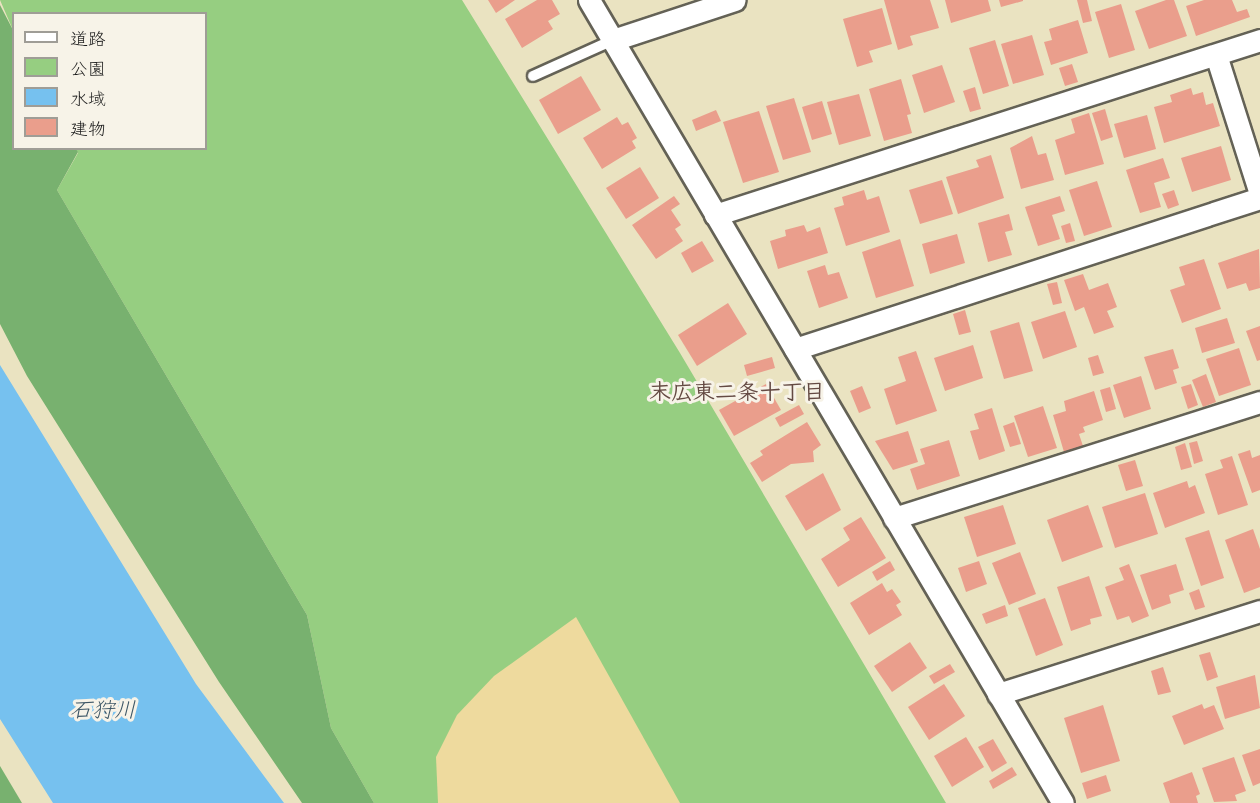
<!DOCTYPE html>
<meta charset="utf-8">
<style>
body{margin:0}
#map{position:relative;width:1260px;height:803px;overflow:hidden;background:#eae3c1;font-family:"Shantell Sans","Klee One",sans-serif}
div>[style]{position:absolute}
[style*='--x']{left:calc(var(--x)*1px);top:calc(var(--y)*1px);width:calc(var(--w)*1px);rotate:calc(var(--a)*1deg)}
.green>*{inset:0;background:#96ce81}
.forest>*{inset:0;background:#78b16f}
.sand>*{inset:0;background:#eeda9e}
.water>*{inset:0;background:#76c1ef}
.building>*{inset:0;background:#ea9e8c}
.roads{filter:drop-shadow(2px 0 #646256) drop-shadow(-2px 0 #646256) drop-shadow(0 2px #646256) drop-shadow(0 -2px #646256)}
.lane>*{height:10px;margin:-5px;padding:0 5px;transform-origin:5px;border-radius:5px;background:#fff}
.street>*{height:21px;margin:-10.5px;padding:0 10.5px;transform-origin:10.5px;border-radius:10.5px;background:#fff}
span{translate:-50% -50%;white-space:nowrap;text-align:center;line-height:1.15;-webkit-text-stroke:6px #f7f3e8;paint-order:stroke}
.neighbourhood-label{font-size:22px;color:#644a43;font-weight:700}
.water-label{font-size:22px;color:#3c5666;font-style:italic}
.legend{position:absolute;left:12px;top:12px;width:195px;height:138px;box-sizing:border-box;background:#f7f3e8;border:2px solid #9f9d96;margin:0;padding:8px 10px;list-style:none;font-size:18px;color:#1c1c1c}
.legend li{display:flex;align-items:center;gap:12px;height:30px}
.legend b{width:30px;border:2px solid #9f9d96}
</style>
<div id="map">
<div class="green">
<i style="clip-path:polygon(0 0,462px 0,680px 353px,946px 803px,374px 803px,331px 728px,307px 615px,57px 190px,78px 153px,76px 149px,206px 148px,206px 14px,14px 14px,13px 30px)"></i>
</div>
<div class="forest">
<i style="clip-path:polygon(0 5px,13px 30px,14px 148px,76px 149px,78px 152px,57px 190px,307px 615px,331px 728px,374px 803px,302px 803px,219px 682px,27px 376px,0 324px)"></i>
<i style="clip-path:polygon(0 766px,22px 803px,0 803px)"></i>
</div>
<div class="sand">
<i style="clip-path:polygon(576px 617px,680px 803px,438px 803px,436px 757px,457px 715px,494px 676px)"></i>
</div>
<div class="water">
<i style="clip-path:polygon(0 365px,196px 684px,284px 803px,53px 803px,0 719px)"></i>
</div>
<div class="building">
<i style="clip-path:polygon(488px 0,515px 0,496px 13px)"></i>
<i style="clip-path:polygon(537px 0,552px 0,560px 14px,548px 21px,553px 29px,522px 48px,505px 19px)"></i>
<i style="clip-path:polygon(884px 0,930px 0,939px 28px,910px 36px,913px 45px,898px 50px)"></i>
<i style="clip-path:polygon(945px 0,988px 0,991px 11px,951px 23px)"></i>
<i style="clip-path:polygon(999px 0,1023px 0,1023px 1px,1001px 7px)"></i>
<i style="clip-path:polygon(1077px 0,1087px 0,1092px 21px,1083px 23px)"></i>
<i style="clip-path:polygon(1166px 0,1174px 0,1187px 36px,1149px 49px,1135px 11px)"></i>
<i style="clip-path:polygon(1204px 0,1232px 0,1237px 12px,1247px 9px,1250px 17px,1196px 36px,1186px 6px)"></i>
<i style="clip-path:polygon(1121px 4px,1135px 50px,1109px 58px,1095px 12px)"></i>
<i style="clip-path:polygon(882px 8px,892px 44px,869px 51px,873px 62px,857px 67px,843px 19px)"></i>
<i style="clip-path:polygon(1078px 20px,1088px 53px,1051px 65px,1044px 42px,1052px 40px,1049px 29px)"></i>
<i style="clip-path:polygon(1032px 35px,1044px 75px,1013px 84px,1001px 44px)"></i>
<i style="clip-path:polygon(995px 40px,1009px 86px,983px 94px,969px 48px)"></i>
<i style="clip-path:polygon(1072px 64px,1078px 82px,1065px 86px,1059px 68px)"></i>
<i style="clip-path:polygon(942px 65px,955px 102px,924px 113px,912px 75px)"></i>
<i style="clip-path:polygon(581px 76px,601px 110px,558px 134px,539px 100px)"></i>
<i style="clip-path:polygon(901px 79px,911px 114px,907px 115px,912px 133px,884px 141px,869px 89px)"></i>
<i style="clip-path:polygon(975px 87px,981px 109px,970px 112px,963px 91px)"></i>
<i style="clip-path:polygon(1191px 88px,1193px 95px,1203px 92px,1206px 105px,1213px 103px,1220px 126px,1164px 143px,1154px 107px,1172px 102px,1170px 95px)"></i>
<i style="clip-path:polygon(859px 94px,871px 136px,839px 145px,827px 102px)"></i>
<i style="clip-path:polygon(794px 98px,811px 152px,783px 160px,766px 106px)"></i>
<i style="clip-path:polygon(822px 101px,832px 134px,812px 140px,802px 107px)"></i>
<i style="clip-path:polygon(1105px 109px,1113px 137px,1101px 141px,1092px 113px)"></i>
<i style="clip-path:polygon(716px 110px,721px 121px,696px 131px,692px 120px)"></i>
<i style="clip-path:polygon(759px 111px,779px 172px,743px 183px,723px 122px)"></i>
<i style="clip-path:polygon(1089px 113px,1104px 164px,1065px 175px,1055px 140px,1075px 133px,1071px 119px)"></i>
<i style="clip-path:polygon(1147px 115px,1156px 149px,1124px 158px,1114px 124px)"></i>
<i style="clip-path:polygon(617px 117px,622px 125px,628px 122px,637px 138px,632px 141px,636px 148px,602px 169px,583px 138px)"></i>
<i style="clip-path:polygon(1032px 136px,1038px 155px,1046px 153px,1054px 180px,1021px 189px,1010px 148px)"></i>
<i style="clip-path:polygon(1221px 146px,1231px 180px,1192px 192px,1181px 158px)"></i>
<i style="clip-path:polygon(991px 155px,1004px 198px,958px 214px,946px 177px,979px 167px,976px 160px)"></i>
<i style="clip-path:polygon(1163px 158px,1170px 178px,1154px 183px,1161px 207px,1140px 213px,1126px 170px)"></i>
<i style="clip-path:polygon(640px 167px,659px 198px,626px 219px,606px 188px)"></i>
<i style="clip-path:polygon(942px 180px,953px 214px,920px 224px,909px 190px)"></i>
<i style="clip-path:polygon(1097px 181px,1112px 227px,1084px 236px,1069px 190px)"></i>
<i style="clip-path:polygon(864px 190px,867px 200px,879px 196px,890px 232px,846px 246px,834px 208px,844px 205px,842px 197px)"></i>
<i style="clip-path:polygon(1174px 190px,1179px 205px,1168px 209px,1162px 194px)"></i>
<i style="clip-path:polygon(674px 196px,680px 204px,671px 210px,681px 225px,675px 229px,683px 241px,656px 259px,632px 225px)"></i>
<i style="clip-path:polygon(1060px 196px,1065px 211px,1052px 215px,1060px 239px,1038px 246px,1025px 207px)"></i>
<i style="clip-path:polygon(1009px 214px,1013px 230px,1005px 232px,1012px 255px,988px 262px,978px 223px)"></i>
<i style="clip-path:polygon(1070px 223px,1075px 241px,1066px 243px,1061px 226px)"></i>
<i style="clip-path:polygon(804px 225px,807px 232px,820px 227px,828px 253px,778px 269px,770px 241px,786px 236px,785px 230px)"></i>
<i style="clip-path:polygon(957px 234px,965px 263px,930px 274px,922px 244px)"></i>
<i style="clip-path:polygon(900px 239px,914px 286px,876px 298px,862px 252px)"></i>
<i style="clip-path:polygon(702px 241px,714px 261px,692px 273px,681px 253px)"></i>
<i style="clip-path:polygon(1259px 249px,1260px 288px,1249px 291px,1246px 283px,1227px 289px,1218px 263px)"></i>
<i style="clip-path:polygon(1204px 259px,1221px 309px,1182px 323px,1170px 290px,1185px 285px,1179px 267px)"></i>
<i style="clip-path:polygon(825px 265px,828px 275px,839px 272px,848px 298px,819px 308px,807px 271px)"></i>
<i style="clip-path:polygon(1083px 274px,1089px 290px,1108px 283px,1117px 307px,1107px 311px,1114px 327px,1094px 334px,1084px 307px,1075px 311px,1064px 280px)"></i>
<i style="clip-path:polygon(1057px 282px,1062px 303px,1053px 305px,1047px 284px)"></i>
<i style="clip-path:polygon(728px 303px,747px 334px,697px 366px,678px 335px)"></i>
<i style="clip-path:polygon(965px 310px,971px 332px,959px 335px,953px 314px)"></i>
<i style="clip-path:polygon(1065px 311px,1077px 347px,1043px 359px,1031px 322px)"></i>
<i style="clip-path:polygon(1227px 318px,1235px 343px,1202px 353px,1195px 328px)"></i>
<i style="clip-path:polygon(1019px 322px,1033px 371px,1004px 379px,990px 331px)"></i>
<i style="clip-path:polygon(1260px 326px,1260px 360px,1257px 361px,1246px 331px)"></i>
<i style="clip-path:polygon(973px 345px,983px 378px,945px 391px,934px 358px)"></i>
<i style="clip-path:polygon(1239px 348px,1251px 385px,1219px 396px,1206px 359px)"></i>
<i style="clip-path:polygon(1173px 349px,1179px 368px,1173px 370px,1177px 383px,1155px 390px,1144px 357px)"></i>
<i style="clip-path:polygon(916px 351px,937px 411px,896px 425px,884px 389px,906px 381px,898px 357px)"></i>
<i style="clip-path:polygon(1098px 355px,1104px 373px,1093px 376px,1088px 358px)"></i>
<i style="clip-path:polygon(772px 357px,775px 368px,747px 376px,744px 365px)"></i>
<i style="clip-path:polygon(1206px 374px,1216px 402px,1203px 407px,1192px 380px)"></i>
<i style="clip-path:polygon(1141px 376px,1151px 409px,1124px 418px,1113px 385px)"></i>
<i style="clip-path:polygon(766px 384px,781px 410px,734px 436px,719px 410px)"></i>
<i style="clip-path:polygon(1191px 384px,1198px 405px,1188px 409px,1181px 387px)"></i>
<i style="clip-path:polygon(862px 386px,871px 408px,859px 413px,850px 391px)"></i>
<i style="clip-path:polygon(1110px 387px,1116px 409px,1106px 412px,1100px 390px)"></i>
<i style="clip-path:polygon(1094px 391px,1103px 420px,1083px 427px,1085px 432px,1079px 434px,1083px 446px,1064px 452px,1053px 415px,1066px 411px,1064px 401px)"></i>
<i style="clip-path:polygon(799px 405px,804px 414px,780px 427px,775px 418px)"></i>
<i style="clip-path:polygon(1043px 406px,1057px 448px,1028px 457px,1014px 416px)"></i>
<i style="clip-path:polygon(992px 408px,1005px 451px,979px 460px,970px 431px,979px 429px,974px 414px)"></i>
<i style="clip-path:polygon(807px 422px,821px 445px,813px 451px,814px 462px,791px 464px,762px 482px,750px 463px,763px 455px,760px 451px)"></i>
<i style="clip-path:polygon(1014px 422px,1021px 444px,1010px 447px,1003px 426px)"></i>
<i style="clip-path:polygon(908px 431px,918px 462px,893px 470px,875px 441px)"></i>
<i style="clip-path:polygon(949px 440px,960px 476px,917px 490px,910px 469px,925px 464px,920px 449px)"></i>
<i style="clip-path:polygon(1197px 441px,1203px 461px,1194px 464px,1189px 443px)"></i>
<i style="clip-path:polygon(1185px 443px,1192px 467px,1181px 470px,1175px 447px)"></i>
<i style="clip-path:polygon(1250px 450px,1252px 458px,1260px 455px,1260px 490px,1252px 493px,1238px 454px)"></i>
<i style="clip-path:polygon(1232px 456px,1248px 505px,1218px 515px,1205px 474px,1223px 468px,1220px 460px)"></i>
<i style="clip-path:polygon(1135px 460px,1143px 486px,1126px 491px,1118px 465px)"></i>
<i style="clip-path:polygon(823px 473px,841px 510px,806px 531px,785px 496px)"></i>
<i style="clip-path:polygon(1187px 481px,1189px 488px,1195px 485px,1205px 513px,1165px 528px,1153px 493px)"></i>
<i style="clip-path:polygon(1145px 493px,1158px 534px,1115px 548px,1102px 507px)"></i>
<i style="clip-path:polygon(1003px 505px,1016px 544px,977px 557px,964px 517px)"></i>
<i style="clip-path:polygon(1088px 505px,1103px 547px,1062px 562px,1047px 520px)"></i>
<i style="clip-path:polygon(861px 517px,886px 558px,838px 587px,821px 559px,850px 540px,843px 528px)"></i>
<i style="clip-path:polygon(1253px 529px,1260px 549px,1260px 587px,1244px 593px,1225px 540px)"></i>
<i style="clip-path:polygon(1209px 530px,1224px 578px,1201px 586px,1185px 538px)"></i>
<i style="clip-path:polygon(1020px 552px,1036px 594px,1009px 605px,992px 563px)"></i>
<i style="clip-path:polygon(890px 561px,895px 570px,877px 581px,872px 572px)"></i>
<i style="clip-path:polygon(979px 561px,987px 584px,966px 592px,958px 568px)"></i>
<i style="clip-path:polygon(1129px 564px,1149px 616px,1132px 623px,1129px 616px,1117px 620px,1105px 587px,1124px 580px,1119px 568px)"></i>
<i style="clip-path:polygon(1176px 564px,1184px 590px,1169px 595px,1171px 603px,1152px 610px,1140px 575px)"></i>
<i style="clip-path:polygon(1089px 576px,1102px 616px,1090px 619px,1091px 624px,1071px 631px,1057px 587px)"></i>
<i style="clip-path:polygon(882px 583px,887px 592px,892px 589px,901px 602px,896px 605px,902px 615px,869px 635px,850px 603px)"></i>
<i style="clip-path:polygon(1199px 589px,1205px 607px,1195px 610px,1189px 593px)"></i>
<i style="clip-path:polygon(1045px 598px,1063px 645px,1036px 656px,1018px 608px)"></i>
<i style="clip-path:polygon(1005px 605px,1008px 616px,986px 624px,982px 614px)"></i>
<i style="clip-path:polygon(910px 642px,927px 668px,892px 692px,874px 666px)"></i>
<i style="clip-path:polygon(1210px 652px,1218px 677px,1207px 681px,1199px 655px)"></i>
<i style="clip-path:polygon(950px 664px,955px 672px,934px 684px,929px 676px)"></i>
<i style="clip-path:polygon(1163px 667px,1171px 692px,1158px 695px,1151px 671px)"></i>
<i style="clip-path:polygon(1255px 675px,1260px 708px,1225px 719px,1216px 687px)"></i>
<i style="clip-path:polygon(944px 684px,965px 716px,929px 740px,908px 707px)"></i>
<i style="clip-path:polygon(1202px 704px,1204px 709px,1214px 705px,1224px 729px,1184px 745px,1172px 716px)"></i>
<i style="clip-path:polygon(1103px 705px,1120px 761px,1081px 773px,1064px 718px)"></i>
<i style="clip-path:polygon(966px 737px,984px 767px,952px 787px,934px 756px)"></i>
<i style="clip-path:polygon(993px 739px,1007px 763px,992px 772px,978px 747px)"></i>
<i style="clip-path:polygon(1260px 749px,1260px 783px,1253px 786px,1242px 755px)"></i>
<i style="clip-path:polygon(1234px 757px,1246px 791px,1235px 795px,1237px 801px,1214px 802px,1202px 768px)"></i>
<i style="clip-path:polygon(1012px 767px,1017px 775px,993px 789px,989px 781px)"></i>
<i style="clip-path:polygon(1192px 772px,1200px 794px,1196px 796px,1198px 803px,1170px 803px,1163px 783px)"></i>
<i style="clip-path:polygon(1106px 775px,1111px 791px,1087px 799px,1082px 783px)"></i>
</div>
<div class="roads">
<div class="lane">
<i style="--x:533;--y:76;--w:88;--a:-24.2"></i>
</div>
<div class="street">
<i style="--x:589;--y:0;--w:932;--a:59.45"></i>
<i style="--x:613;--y:40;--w:128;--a:-18.2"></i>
<i style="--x:1216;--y:55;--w:146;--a:72.4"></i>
<i style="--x:715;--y:215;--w:572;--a:-17.8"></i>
<i style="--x:795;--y:349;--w:489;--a:-18"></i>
<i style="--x:894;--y:518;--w:384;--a:-17.6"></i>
<i style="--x:998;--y:694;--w:275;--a:-17.6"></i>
</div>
</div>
<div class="neighbourhood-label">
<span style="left:737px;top:392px">末広東二条十丁目</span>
</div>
<div class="water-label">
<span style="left:103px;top:710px">石狩川</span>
</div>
<ul class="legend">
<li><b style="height:8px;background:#fff"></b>道路</li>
<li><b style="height:16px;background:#96ce81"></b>公園</li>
<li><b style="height:16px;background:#76c1ef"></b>水域</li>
<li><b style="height:16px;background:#ea9e8c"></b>建物</li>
</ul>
</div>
